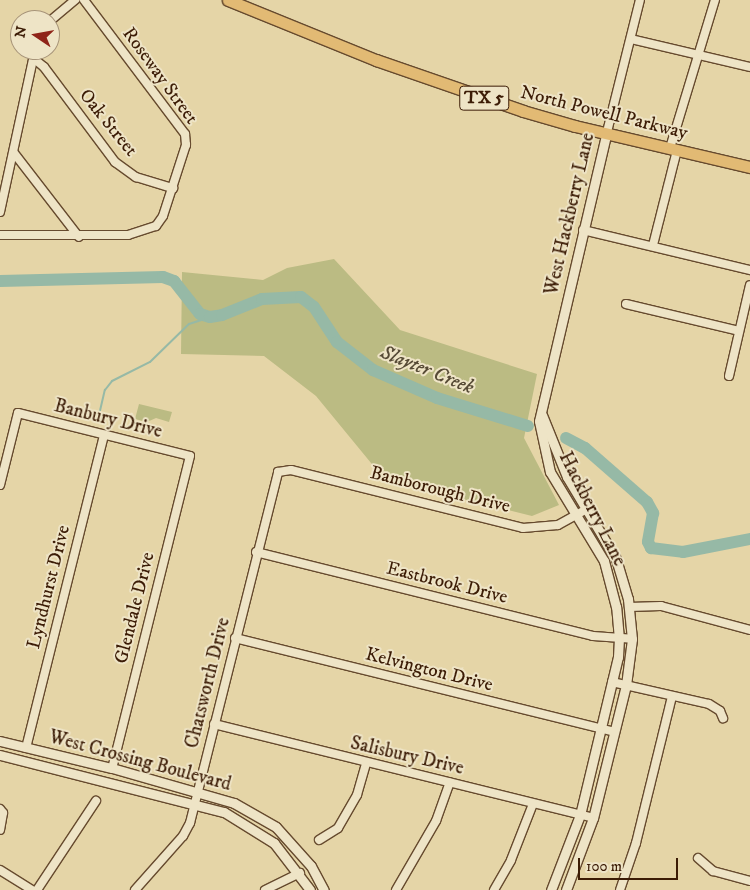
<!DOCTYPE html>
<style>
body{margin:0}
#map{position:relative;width:750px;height:890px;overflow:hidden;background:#e5d5a7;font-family:"IM FELL DW Pica",serif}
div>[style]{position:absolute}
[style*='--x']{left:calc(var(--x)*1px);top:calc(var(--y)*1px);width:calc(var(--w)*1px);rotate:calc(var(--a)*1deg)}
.green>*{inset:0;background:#bbbb83}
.stream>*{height:2px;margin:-1px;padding:0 1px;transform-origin:1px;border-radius:1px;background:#96b9a6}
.river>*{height:12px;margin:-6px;padding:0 6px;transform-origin:6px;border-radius:6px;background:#96b9a6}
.roads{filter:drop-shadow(1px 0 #664a2e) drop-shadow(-1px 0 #664a2e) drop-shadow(0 1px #664a2e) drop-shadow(0 -1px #664a2e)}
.minor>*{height:8px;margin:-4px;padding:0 4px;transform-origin:4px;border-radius:4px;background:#eee4c6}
.tertiary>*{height:9px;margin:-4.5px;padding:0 4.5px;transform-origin:4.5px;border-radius:4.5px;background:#eee4c6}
.primary>*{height:11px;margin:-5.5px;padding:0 5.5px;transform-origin:5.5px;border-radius:5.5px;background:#e2ba74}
span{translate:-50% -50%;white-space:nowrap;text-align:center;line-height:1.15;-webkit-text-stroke:4px #eee4c6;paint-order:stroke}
.shield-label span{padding:1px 4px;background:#eee4c6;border:1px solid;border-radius:4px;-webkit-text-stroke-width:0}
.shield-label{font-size:18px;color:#3c1c06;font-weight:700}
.street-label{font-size:19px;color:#3c1c06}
.water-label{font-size:20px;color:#574b36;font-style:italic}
.north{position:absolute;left:10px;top:10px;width:50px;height:50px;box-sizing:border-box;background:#eee4c6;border:1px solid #a79479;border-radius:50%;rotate:282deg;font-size:14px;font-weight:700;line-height:20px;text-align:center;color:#3c1c06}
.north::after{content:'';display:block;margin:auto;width:18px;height:22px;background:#8f2418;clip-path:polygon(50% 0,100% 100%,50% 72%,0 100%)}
.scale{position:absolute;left:578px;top:858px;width:100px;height:22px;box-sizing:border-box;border:2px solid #3c1c06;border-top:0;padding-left:6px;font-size:15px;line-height:18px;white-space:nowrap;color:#3c1c06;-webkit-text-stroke:4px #eee4c6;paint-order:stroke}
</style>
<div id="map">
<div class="green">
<i style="clip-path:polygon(334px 259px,400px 330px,537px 374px,524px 438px,559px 505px,532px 516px,385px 480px,316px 396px,264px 356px,181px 354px,182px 272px,263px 280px,287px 268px)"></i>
<i style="clip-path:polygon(139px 404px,172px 412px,169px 422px,156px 418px,147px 422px,135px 419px)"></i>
</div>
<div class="stream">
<i style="--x:99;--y:415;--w:26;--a:-77"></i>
<i style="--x:105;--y:390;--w:11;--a:-52"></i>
<i style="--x:112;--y:381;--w:42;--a:-26.6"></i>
<i style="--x:150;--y:362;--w:54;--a:-44.3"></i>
<i style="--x:189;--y:324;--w:22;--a:-18"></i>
</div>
<div class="river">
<i style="--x:0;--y:281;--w:163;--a:-1.4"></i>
<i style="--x:163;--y:277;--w:12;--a:20"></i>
<i style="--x:174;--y:281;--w:42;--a:51.8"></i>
<i style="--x:200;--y:314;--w:10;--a:17"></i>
<i style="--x:210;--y:317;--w:12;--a:-9"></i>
<i style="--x:222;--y:315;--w:43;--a:-21.8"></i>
<i style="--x:262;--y:299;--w:39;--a:-3"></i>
<i style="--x:301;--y:297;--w:16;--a:38"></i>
<i style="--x:314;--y:307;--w:42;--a:56.7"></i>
<i style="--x:337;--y:342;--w:46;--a:37.9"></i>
<i style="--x:373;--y:370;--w:70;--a:23.6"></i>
<i style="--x:437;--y:398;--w:95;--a:17.1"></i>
<i style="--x:566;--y:438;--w:21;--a:28"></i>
<i style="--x:585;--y:448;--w:82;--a:41.1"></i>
<i style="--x:647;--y:502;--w:13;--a:61"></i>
<i style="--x:653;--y:513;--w:29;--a:100"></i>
<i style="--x:648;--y:542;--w:7;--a:63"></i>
<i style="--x:651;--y:548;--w:32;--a:7"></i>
<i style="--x:683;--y:552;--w:68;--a:-11"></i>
</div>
<div class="roads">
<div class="minor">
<i style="--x:50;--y:21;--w:33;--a:-40"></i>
<i style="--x:631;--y:39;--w:122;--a:13.2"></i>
<i style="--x:33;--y:58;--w:14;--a:39"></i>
<i style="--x:44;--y:67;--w:119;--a:53.2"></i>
<i style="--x:115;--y:162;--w:26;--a:36"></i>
<i style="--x:136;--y:177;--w:39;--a:17"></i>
<i style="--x:607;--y:132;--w:136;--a:-76"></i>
<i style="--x:670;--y:148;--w:155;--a:-73.1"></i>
<i style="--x:14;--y:153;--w:106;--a:52.3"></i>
<i style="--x:0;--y:212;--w:166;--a:-77.8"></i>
<i style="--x:583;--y:230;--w:172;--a:13.5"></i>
<i style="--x:0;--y:235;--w:128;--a:0"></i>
<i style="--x:128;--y:235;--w:29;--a:-18"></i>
<i style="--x:156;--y:226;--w:12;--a:-55"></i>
<i style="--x:163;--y:216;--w:75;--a:-72.1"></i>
<i style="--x:186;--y:145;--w:11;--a:-95"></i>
<i style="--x:185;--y:134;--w:168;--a:-127"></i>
<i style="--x:653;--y:245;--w:98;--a:-75.8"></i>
<i style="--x:626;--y:304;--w:116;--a:13.4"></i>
<i style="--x:729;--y:376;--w:93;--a:-77"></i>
<i style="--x:0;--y:485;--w:74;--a:-76"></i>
<i style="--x:18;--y:413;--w:177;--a:14"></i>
<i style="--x:190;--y:456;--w:322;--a:104"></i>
<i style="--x:256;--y:552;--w:347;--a:14"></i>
<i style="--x:593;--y:636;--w:39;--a:4"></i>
<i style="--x:629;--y:607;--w:32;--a:-2"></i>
<i style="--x:661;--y:606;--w:92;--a:15.1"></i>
<i style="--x:235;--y:638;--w:390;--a:13.9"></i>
<i style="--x:612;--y:682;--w:99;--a:12.8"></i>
<i style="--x:709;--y:704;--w:13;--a:32"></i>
<i style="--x:720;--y:711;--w:8;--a:67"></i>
<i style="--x:214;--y:724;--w:390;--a:13.9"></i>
<i style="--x:26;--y:748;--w:323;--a:-76"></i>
<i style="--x:0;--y:809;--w:5;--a:53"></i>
<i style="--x:3;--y:813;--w:17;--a:100"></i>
<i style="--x:319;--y:840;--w:22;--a:-32"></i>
<i style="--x:338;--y:828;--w:38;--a:-60"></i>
<i style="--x:357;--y:795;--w:33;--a:-74"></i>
<i style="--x:698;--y:858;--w:20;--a:41"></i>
<i style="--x:713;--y:871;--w:38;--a:15"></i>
<i style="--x:0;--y:870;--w:38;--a:32"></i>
<i style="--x:37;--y:890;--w:107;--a:-56.5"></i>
<i style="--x:135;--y:890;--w:72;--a:-48.4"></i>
<i style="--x:183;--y:836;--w:15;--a:-62"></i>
<i style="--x:190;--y:823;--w:362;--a:-75.9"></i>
<i style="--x:278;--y:472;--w:13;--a:-9"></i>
<i style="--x:291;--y:470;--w:239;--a:14"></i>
<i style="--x:523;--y:528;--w:35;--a:-5"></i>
<i style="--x:558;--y:525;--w:33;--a:-29"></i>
<i style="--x:265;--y:890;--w:39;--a:-26"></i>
<i style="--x:396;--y:890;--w:80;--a:-59.9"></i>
<i style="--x:436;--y:821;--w:41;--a:-70.3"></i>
<i style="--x:494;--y:890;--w:34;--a:-60"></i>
<i style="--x:511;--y:860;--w:60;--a:-68.6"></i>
<i style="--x:620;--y:890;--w:50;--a:-71.2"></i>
<i style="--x:636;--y:843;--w:151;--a:-76.2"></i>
</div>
<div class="tertiary">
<i style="--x:542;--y:415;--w:67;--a:68"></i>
<i style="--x:567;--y:477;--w:96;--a:59.1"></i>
<i style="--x:616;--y:559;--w:42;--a:73.3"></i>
<i style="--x:628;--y:599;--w:40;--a:84.3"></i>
<i style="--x:632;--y:639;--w:46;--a:97.4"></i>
<i style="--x:626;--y:685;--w:137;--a:103.9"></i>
<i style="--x:593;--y:818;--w:77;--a:110.6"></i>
<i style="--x:0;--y:741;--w:115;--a:13.6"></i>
<i style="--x:112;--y:768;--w:127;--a:16"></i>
<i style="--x:234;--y:803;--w:48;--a:29.7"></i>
<i style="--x:276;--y:827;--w:52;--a:48.1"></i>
<i style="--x:311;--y:866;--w:27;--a:62"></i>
<i style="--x:0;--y:755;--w:231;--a:14.3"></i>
<i style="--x:224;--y:812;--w:59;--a:31.8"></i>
<i style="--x:274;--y:843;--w:59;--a:52.5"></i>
<i style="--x:551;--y:890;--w:80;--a:-68.9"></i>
<i style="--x:580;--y:815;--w:163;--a:-76.5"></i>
<i style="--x:618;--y:657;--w:18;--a:-87"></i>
<i style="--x:619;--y:639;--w:32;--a:-95"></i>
<i style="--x:616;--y:607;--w:48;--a:-104.6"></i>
<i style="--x:604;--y:561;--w:104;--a:-121.2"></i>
<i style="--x:550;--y:472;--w:52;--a:-102.2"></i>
<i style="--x:539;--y:421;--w:297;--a:-76.8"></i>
</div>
<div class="primary">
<i style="--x:228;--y:0;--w:160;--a:22.1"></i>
<i style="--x:376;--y:60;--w:156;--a:19.1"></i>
<i style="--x:523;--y:111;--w:54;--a:16.1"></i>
<i style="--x:575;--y:126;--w:180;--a:13.2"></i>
</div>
</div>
<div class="shield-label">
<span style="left:484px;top:98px">TX 5</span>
</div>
<div class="street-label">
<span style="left:160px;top:76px;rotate:54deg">Roseway Street</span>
<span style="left:604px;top:113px;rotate:14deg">North Powell Parkway</span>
<span style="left:108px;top:123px;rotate:51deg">Oak Street</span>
<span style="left:570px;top:214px;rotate:-77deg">West Hackberry Lane</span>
<span style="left:108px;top:419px;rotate:14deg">Banbury Drive</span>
<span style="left:440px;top:490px;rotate:14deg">Bamborough Drive</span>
<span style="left:592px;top:509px;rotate:63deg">Hackberry Lane</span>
<span style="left:447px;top:583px;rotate:14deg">Eastbrook Drive</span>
<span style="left:49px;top:587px;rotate:-76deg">Lyndhurst Drive</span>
<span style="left:135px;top:608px;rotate:-76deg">Glendale Drive</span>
<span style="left:429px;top:670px;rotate:14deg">Kelvington Drive</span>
<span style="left:208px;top:683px;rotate:-76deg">Chatsworth Drive</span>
<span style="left:407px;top:756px;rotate:13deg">Salisbury Drive</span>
<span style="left:140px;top:761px;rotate:15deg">West Crossing Boulevard</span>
</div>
<div class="water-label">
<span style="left:427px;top:370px;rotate:22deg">Slayter Creek</span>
</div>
<div class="north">N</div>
<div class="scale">100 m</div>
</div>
